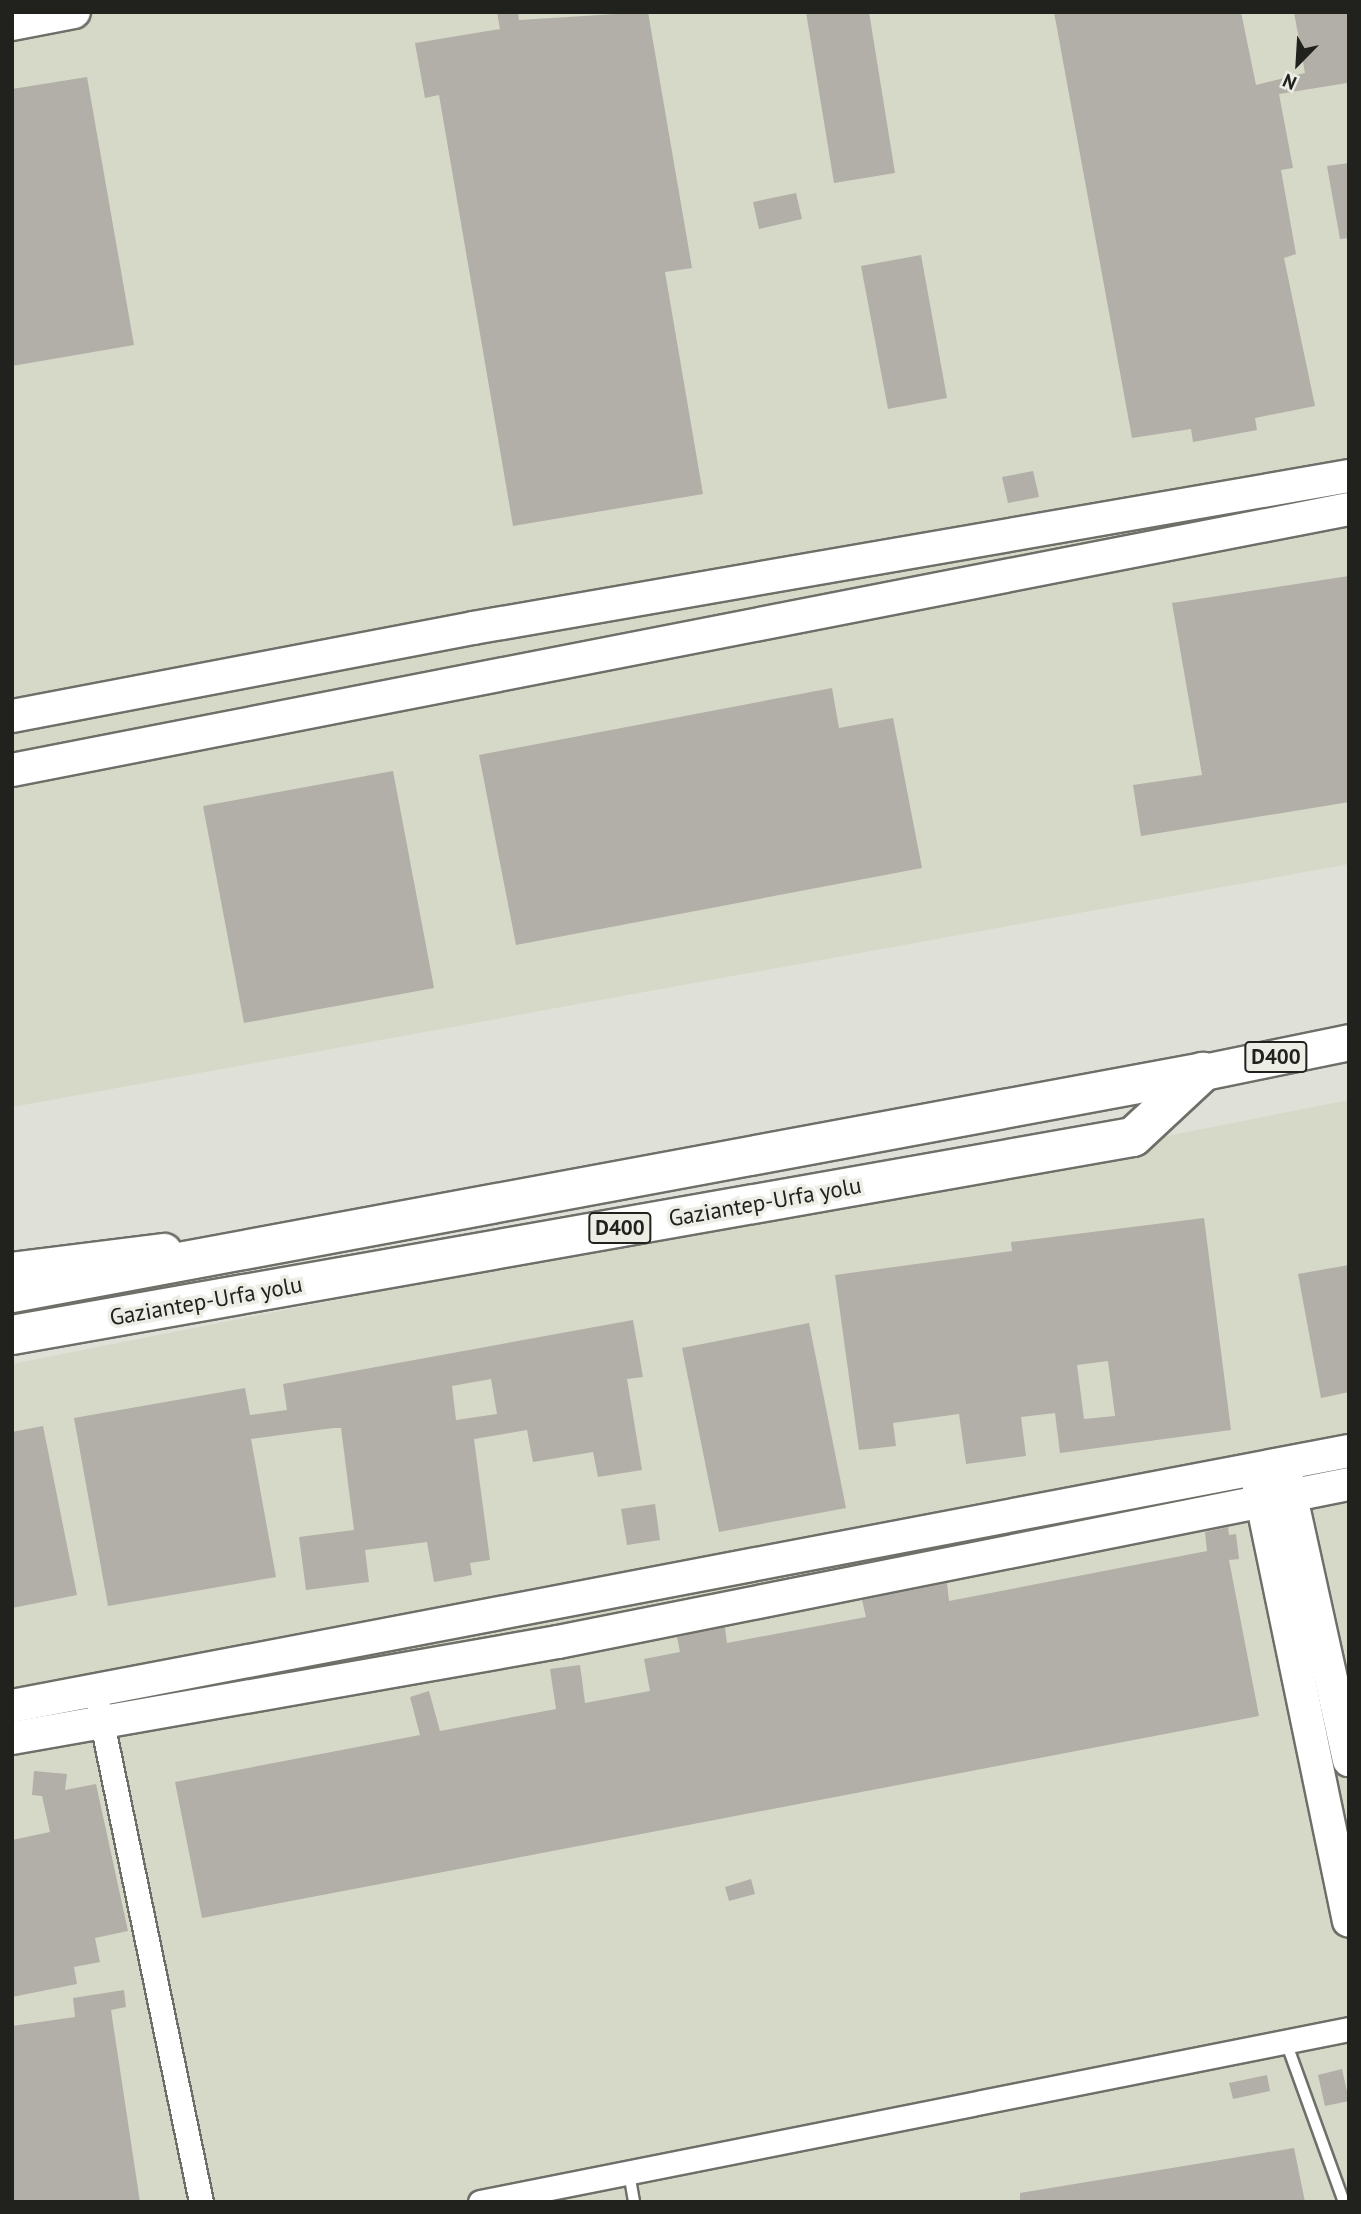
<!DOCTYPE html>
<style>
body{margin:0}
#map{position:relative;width:1361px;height:2214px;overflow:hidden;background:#dfe0d8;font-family:"PT Sans",sans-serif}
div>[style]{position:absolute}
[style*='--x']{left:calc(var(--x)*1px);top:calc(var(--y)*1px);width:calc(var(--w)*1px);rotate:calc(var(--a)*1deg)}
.built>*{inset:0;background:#d6d8c8}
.building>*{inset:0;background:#b2afa8}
.roads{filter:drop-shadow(2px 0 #6e6f68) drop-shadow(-2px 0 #6e6f68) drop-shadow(0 2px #6e6f68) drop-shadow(0 -2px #6e6f68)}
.lane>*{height:10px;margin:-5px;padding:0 5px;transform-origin:5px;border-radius:5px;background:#fff}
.street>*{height:23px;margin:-11.5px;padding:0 11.5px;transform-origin:11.5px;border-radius:11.5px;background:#fff}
.secondary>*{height:32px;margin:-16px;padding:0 16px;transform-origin:16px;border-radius:16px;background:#fff}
.primary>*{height:35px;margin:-17.5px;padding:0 17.5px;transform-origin:17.5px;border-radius:17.5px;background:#fff}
.highway>*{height:38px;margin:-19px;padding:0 19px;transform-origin:19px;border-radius:19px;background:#fff}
span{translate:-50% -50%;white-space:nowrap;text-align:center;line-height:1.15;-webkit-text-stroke:7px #ecede5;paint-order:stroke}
.shield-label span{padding:2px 5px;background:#ecede5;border:2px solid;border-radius:5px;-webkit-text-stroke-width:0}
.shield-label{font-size:21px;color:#21211e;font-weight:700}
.street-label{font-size:23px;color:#21211e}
.frame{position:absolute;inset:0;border:14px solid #21211e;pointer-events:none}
.north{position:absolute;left:1263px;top:28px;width:70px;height:70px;-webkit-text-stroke:5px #ecede5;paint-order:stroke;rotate:204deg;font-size:19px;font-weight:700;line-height:28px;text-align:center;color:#21211e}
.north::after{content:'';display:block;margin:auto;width:24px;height:32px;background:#21211e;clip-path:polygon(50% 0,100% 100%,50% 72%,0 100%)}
</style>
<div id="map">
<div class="built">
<i style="clip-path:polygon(12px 12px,1349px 12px,1349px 864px,12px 1107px)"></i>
<i style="clip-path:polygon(1349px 1100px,1349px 2202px,12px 2202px,12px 1364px)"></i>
</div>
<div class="building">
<i style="clip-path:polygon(497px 12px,518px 12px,519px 20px,648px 12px,692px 268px,665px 272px,703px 494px,513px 526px,439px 95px,425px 98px,415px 43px,500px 29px)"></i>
<i style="clip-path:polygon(806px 12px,869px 12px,895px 173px,834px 183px)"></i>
<i style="clip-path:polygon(1054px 12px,1241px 12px,1256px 85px,1305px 73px,1294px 12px,1349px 12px,1347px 83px,1279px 94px,1293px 168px,1281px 170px,1296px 254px,1284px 258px,1315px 406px,1255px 418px,1257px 430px,1193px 442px,1191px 429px,1132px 438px)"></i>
<i style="clip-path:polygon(87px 77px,134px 345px,12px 366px,12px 89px)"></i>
<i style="clip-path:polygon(1349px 163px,1349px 238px,1340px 239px,1327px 166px)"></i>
<i style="clip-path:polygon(796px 193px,802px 219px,759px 229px,753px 202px)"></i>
<i style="clip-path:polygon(921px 255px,947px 398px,888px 409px,861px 266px)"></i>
<i style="clip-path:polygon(1033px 471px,1039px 497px,1008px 503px,1002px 477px)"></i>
<i style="clip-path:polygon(1349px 576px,1349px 802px,1141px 836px,1133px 785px,1202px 775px,1172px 603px)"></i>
<i style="clip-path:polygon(832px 688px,839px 728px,893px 718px,922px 868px,516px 945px,479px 755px)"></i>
<i style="clip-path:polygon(393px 771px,434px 988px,244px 1023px,203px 806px)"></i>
<i style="clip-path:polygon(evenodd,1204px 1218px,1231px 1430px,1060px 1453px,1055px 1413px,1021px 1417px,1026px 1456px,966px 1464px,959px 1414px,893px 1423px,896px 1446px,859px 1450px,835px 1275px,1012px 1251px,1011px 1242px,1204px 1218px,1108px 1361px,1115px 1416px,1084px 1419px,1077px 1365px,1108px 1361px)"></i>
<i style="clip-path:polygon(1349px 1265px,1349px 1392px,1321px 1398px,1298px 1274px)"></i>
<i style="clip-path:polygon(evenodd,633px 1320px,643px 1377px,627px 1379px,642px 1470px,598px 1477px,593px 1452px,533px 1462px,527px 1430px,474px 1439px,490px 1560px,470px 1563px,472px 1575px,434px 1582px,427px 1542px,365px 1550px,369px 1582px,306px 1590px,299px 1537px,354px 1530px,341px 1428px,333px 1428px,251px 1439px,276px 1577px,108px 1606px,74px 1418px,245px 1388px,250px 1415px,287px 1410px,283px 1384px,633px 1320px,491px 1379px,497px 1414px,456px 1420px,452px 1386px,491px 1379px)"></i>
<i style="clip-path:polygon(809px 1323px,846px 1508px,719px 1532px,682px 1348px)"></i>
<i style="clip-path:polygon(43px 1426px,77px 1595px,12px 1608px,12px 1432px)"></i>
<i style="clip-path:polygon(655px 1504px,660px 1540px,627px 1545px,621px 1509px)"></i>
<i style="clip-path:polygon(1228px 1527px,1229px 1535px,1236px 1534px,1239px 1559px,1229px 1560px,1259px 1716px,202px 1918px,175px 1782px,420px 1735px,410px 1697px,429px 1691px,440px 1731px,556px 1709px,550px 1669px,580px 1665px,585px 1703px,650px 1691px,644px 1659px,680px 1652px,677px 1637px,725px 1627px,727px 1643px,866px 1617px,862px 1600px,947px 1583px,949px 1601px,1207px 1551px,1205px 1532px)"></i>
<i style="clip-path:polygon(34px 1771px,67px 1774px,65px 1790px,96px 1784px,128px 1931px,95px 1938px,100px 1962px,74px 1967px,77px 1984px,12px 1997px,12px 1840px,50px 1832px,42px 1796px,32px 1795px)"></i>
<i style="clip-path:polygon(751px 1879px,755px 1894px,729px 1901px,725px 1887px)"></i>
<i style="clip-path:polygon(124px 1990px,126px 2007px,111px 2010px,140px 2202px,12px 2202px,12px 2026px,75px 2017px,73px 1998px)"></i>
<i style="clip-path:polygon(1342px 2069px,1349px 2101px,1325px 2106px,1318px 2075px)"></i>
<i style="clip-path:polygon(1267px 2075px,1270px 2091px,1233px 2099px,1229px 2083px)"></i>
<i style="clip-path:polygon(1294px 2148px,1305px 2202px,1020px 2202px,1020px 2193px)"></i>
</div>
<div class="roads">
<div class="lane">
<i style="--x:1286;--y:2042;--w:170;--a:70.1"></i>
<i style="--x:629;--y:2173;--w:29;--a:80"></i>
</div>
<div class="street">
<i style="--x:99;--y:1708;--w:504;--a:78.33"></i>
<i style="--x:480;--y:2202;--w:886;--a:-11.26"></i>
</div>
<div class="secondary">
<i style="--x:12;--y:24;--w:63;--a:-11"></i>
<i style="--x:12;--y:716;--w:469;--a:-10.8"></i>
<i style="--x:473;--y:628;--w:889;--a:-9.84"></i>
<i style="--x:12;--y:770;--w:1362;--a:-11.05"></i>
<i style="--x:12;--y:1269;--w:154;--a:-7.1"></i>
<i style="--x:1286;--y:1474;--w:293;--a:77.6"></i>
<i style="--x:1258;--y:1482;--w:448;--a:78.3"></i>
<i style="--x:12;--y:1706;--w:1361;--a:-10.8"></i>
<i style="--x:12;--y:1738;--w:554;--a:-9.97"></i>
<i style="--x:558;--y:1642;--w:807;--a:-11.3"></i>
</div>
<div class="primary">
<i style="--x:1203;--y:1072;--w:149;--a:-11.6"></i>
</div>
<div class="highway">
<i style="--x:12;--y:1293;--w:1211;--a:-10.51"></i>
<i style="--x:12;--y:1335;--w:1138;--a:-10.02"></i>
<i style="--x:1133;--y:1137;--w:96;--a:-42.9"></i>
</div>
</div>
<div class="shield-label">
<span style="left:1276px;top:1057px">D400</span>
<span style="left:620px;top:1228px">D400</span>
</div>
<div class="street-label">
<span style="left:765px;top:1202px;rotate:-10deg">Gaziantep-Urfa yolu</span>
<span style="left:206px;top:1301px;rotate:-10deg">Gaziantep-Urfa yolu</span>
</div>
<div class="frame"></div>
<div class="north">N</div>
</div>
